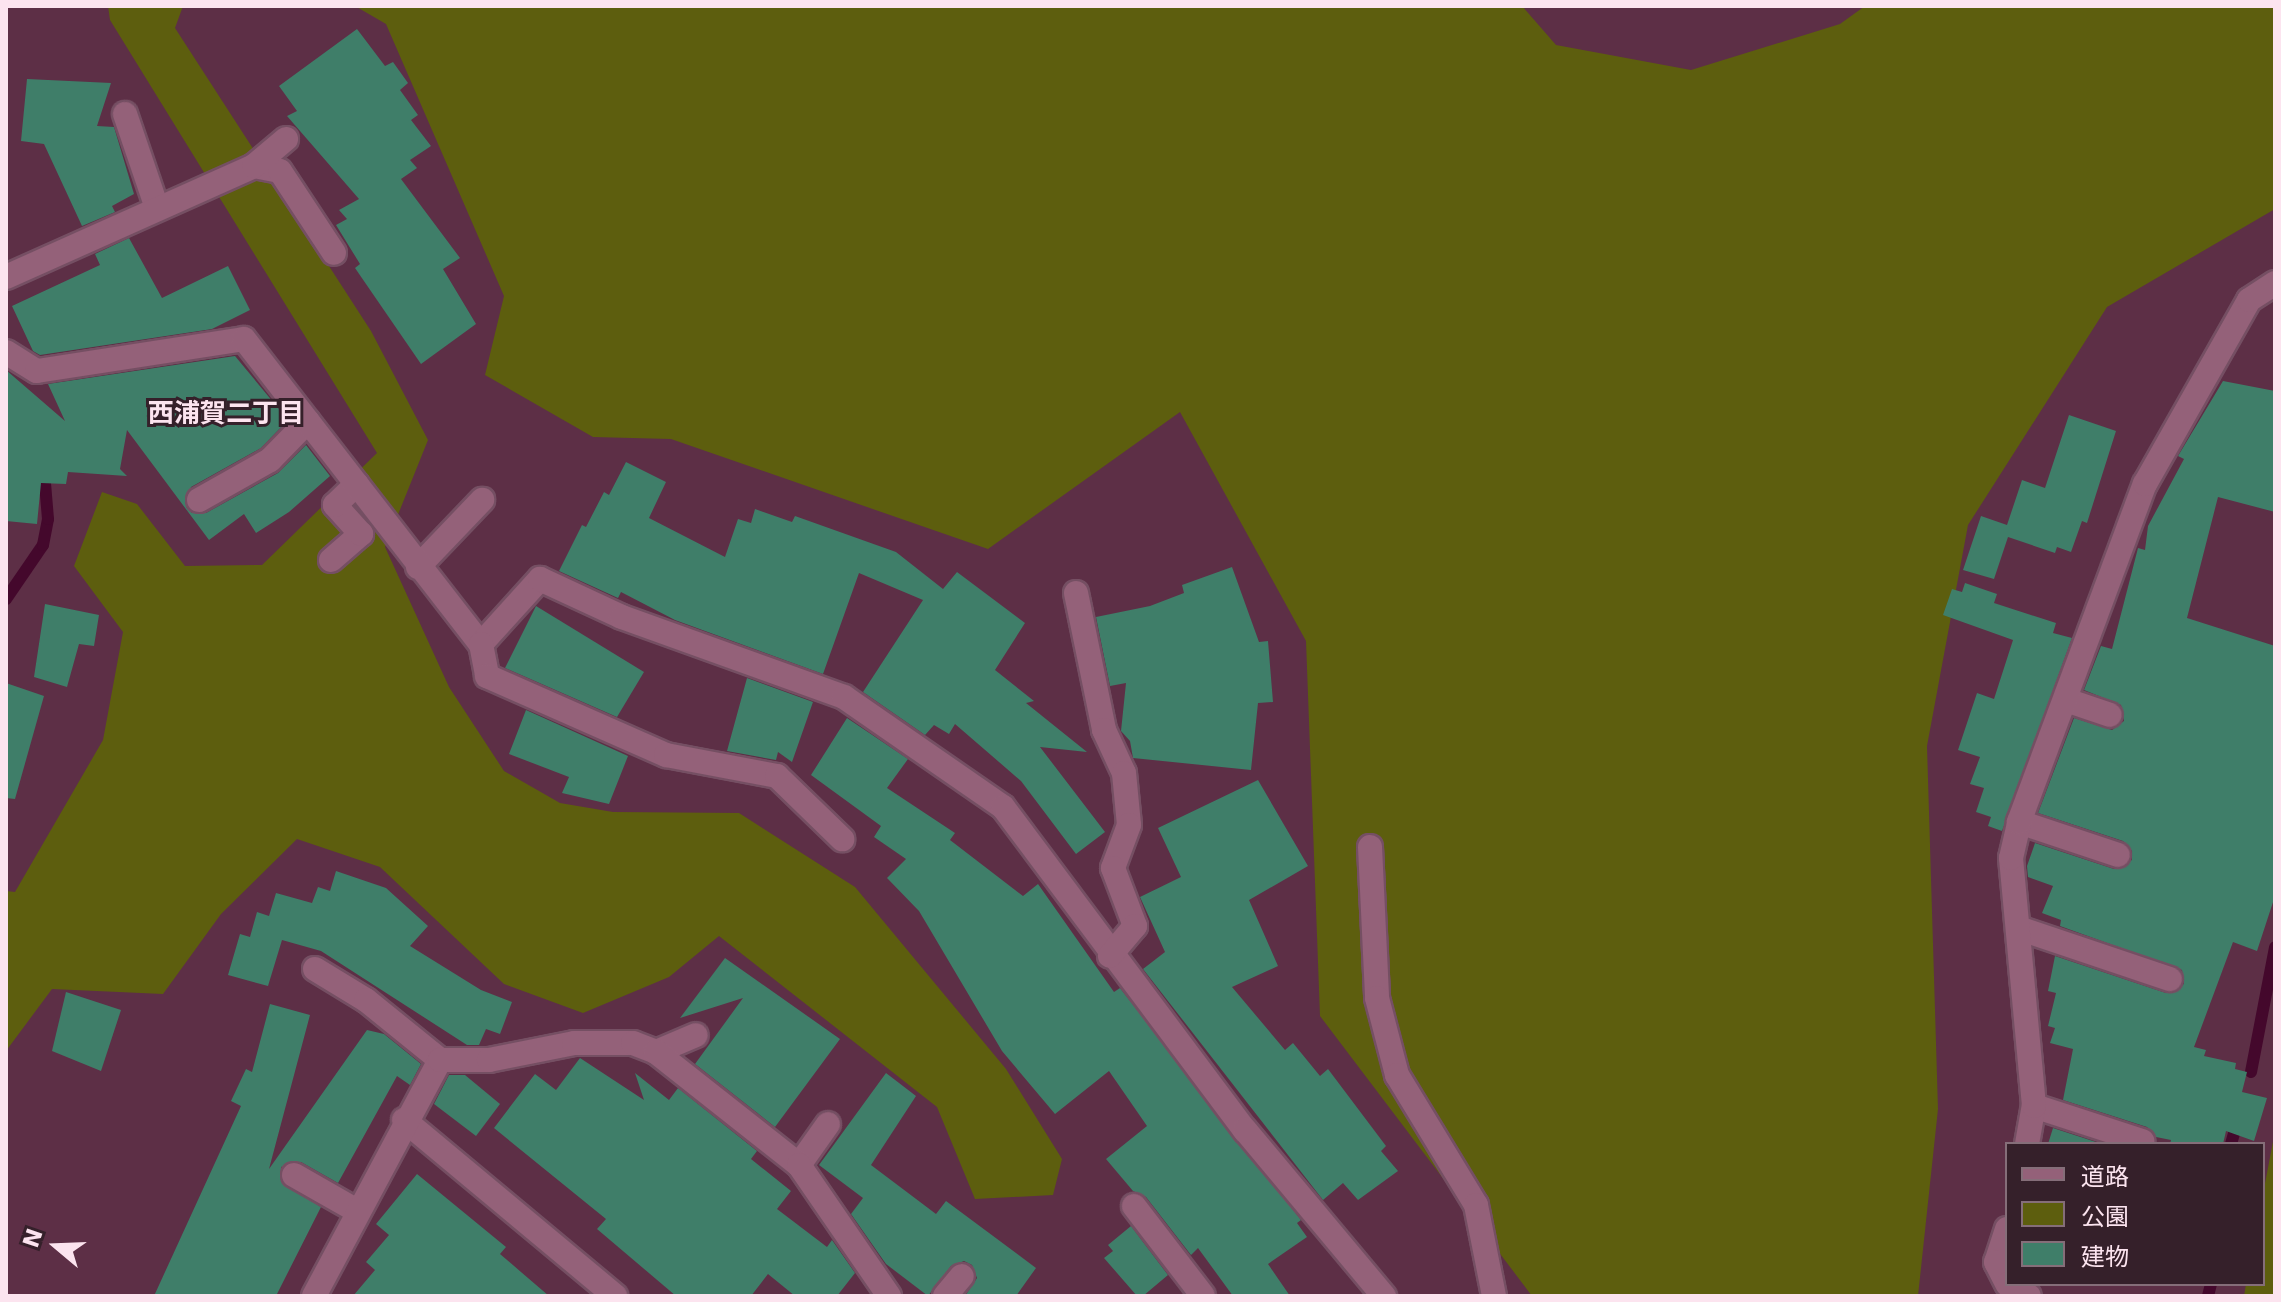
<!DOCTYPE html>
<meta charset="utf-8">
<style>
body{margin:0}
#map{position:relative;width:2281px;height:1302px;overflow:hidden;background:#5d2f46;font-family:"DejaVu Sans","Noto Sans JP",sans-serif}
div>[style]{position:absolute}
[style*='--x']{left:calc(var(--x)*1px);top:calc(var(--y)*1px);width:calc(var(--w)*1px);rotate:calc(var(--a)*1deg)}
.green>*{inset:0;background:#5d5e0e}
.stream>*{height:12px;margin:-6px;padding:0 6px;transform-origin:6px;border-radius:6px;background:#44082c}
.building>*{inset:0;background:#3f7e69}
.roads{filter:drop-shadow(2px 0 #754f63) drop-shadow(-2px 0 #754f63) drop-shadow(0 2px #754f63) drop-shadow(0 -2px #754f63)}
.lane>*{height:24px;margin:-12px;padding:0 12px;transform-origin:12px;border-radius:12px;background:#946179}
.street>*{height:24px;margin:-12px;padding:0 12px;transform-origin:12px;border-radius:12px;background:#946179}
span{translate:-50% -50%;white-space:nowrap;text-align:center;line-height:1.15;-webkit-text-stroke:6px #35202a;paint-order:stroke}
.neighbourhood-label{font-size:26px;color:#fce4ef;font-weight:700}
.frame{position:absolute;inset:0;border:8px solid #fce4ef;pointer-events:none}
.legend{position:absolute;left:2005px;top:1142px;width:260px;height:144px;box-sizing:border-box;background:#35202a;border:2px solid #856e79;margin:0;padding:10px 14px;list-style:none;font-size:24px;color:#fce4ef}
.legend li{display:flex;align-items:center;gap:16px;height:40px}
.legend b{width:40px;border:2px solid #856e79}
.north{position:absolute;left:16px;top:1206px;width:80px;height:80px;-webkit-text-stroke:6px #35202a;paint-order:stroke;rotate:289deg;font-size:22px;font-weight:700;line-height:32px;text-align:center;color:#fce4ef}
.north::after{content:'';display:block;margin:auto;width:28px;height:36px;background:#fce4ef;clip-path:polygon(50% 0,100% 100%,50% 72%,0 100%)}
</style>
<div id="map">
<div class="green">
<i style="clip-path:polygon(108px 6px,183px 6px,175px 28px,371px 331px,428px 440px,385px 547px,449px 687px,504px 771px,560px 803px,613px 812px,739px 813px,855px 887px,1006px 1069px,1062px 1159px,1053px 1195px,975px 1199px,937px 1107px,719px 936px,669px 977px,583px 1013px,504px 984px,380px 867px,297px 839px,221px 914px,163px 994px,52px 989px,6px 1051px,6px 891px,15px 892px,103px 740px,123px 632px,74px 566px,102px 492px,137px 504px,185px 566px,262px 565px,377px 453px,110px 20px)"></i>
<i style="clip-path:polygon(355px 6px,1522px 6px,1556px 45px,1691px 70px,1840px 24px,1865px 6px,2275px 6px,2275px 209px,2107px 307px,1968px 525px,1927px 746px,1938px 1109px,1918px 1296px,1532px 1296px,1320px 1016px,1306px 641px,1180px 412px,988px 549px,671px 439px,593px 437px,485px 375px,504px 296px,386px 24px)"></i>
<i style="clip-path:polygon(2275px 1131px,2275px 1296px,2244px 1296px,2246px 1284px,2263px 1284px,2263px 1194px)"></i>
</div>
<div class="stream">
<i style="--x:6;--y:599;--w:65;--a:-55.6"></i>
<i style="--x:43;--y:545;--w:26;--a:-79"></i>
<i style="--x:48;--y:519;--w:48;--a:-94.8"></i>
<i style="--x:2251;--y:1072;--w:127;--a:-79.1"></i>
<i style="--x:2231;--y:1144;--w:25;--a:-74"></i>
<i style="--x:2208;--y:1296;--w:12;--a:-76"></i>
</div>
<div class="building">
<i style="clip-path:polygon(357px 29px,385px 66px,393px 62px,408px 83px,400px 90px,418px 115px,411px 120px,431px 146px,410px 160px,417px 168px,401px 179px,460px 258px,443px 269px,476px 324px,421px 364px,355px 268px,360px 264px,336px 225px,347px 219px,339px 210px,359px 199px,287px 116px,297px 111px,279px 86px)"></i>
<i style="clip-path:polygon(27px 79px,111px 83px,97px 126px,114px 127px,134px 194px,112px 206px,115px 212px,82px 226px,44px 144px,21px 141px)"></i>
<i style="clip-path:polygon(129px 238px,162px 298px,228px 266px,250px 310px,212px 329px,40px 355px,33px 351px,12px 306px,100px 265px,95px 254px)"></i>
<i style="clip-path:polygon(235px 356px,288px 420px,261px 448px,191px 487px,186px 507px,192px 513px,206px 513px,278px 473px,306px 445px,330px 476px,289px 512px,256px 533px,244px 514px,209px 540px,127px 430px,120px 469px,127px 476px,68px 472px,66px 484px,41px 483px,37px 524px,6px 521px,6px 370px,65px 421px,48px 384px)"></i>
<i style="clip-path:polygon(2223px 381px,2275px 391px,2275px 512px,2218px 497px,2187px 618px,2275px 646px,2275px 896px,2257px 951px,2233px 942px,2194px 1047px,2206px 1050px,2204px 1056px,2236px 1063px,2235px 1069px,2247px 1072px,2242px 1092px,2267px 1098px,2254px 1141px,2226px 1131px,2223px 1144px,2170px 1144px,2171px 1140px,2156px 1137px,2147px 1127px,2063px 1100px,2073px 1049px,2050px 1043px,2055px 1028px,2048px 1026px,2056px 993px,2048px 991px,2055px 956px,2166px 993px,2184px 984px,2182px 970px,2060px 926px,2061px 920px,2042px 913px,2053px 886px,2028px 877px,2027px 866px,2035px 843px,2114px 869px,2132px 860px,2132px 851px,2123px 841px,2038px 813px,2074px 718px,2112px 730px,2124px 721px,2121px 705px,2084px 690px,2101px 646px,2112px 649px,2138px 548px,2145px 550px,2148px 526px,2184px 459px,2178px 456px)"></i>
<i style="clip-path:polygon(2069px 415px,2116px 431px,2087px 523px,2082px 521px,2071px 552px,2057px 547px,2055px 553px,2008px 537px,1994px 579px,1963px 570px,1981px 516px,2007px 525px,2022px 480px,2045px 488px)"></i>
<i style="clip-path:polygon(626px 462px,666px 482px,649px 518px,725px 557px,738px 519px,751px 523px,755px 509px,792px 522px,795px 516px,896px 552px,943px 589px,957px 572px,1025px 623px,995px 670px,1034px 701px,1026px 703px,1087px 752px,1040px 747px,1105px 832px,1076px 854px,1021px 781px,955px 724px,949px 734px,934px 725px,925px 735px,863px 692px,923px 600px,859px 573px,823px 674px,675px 620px,621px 592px,618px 598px,559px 571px,582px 525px,586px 527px,604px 492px,609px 495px)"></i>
<i style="clip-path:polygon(1232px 567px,1259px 642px,1268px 641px,1273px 702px,1258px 703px,1251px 770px,1133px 758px,1130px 741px,1121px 731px,1126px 683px,1110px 686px,1096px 617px,1150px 606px,1184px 593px,1182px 585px)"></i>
<i style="clip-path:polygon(1965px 583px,1997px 594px,1994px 603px,2056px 623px,2053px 633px,2072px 638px,2002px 831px,1988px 826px,1991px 817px,1976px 812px,1984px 788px,1970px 784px,1980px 757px,1958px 750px,1977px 693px,1994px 699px,2013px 640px,1943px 615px,1952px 589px,1962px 592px)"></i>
<i style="clip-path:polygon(45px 604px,99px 615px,94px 646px,79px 644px,67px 687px,34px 677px)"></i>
<i style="clip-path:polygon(536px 606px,644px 672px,617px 717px,505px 668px)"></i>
<i style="clip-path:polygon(747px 678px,813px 702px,792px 762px,778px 752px,776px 760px,727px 751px)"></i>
<i style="clip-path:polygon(6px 683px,44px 696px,15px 799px,6px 798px)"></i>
<i style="clip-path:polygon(526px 710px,628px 756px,609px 804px,562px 793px,569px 777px,509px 754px)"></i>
<i style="clip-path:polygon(847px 718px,908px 759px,887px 788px,955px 833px,950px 840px,1023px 896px,1038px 884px,1114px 992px,1120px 988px,1301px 1220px,1297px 1223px,1307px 1237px,1268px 1264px,1290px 1296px,1233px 1296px,1198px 1248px,1191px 1255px,1146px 1197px,1133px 1191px,1106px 1159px,1147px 1126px,1109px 1071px,1055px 1114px,1002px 1051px,919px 911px,887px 878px,906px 859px,874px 837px,881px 826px,811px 775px)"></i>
<i style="clip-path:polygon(1258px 780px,1308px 866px,1249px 900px,1278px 966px,1232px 987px,1285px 1050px,1293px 1043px,1320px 1076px,1328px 1069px,1386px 1146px,1381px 1151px,1398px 1171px,1358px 1200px,1343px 1183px,1323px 1200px,1143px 969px,1165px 952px,1140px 897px,1181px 877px,1158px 828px)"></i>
<i style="clip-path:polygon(336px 871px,386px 888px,428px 926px,410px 946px,481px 990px,512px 1002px,500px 1034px,486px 1029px,479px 1045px,467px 1045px,321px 951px,282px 940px,268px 986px,228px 975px,240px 934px,250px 937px,257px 912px,269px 916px,276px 893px,312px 903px,318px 887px,330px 891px)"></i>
<i style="clip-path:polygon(725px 958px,840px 1039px,775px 1127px,695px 1064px,743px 998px,680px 1018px)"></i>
<i style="clip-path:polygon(66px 992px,121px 1010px,101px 1071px,52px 1051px)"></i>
<i style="clip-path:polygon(270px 1004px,310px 1015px,269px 1169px,367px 1030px,384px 1034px,421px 1064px,410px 1085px,397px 1076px,338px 1183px,301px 1162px,281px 1167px,282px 1183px,321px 1207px,276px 1296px,154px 1296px,241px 1106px,231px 1101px,246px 1069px,252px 1072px)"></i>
<i style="clip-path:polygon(580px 1058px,644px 1100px,635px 1073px,669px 1100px,678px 1088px,757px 1151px,751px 1159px,791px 1191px,777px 1209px,827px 1247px,832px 1240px,855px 1273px,837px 1296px,795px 1296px,768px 1274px,751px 1296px,676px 1296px,597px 1229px,606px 1219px,494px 1128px,535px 1074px,556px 1090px)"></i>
<i style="clip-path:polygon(886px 1073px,916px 1096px,871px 1165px,936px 1214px,946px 1201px,1036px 1268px,1016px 1296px,965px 1296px,977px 1278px,972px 1265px,964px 1261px,951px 1266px,928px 1296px,886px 1264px,851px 1214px,863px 1198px,819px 1165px)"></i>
<i style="clip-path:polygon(449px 1075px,465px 1075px,500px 1104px,476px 1136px,434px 1104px)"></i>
<i style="clip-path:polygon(2053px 1128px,2099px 1143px,2048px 1144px)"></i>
<i style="clip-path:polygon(417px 1174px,506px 1247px,500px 1254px,549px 1296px,353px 1296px,375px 1270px,366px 1262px,389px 1235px,376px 1224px)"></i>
<i style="clip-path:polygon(1131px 1226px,1168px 1275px,1143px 1296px,1137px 1296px,1104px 1258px,1113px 1251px,1108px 1245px)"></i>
</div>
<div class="roads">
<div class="lane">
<i style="--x:199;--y:500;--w:81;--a:-29.4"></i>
<i style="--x:270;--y:460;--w:54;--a:-45.7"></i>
<i style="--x:331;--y:560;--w:40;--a:-41"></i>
<i style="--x:361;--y:534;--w:39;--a:-132"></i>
<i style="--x:335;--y:505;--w:30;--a:-44"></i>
<i style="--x:418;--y:567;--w:93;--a:-46.3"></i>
<i style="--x:2066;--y:700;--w:46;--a:18.8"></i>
<i style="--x:2019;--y:822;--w:104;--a:18.4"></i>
<i style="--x:315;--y:969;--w:60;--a:31.3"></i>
<i style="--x:366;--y:1000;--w:95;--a:39"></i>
<i style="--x:1134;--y:1206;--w:113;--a:52.5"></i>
</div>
<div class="street">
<i style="--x:125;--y:114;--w:99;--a:71.2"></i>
<i style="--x:254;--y:166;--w:26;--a:11"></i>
<i style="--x:280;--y:171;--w:98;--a:56.6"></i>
<i style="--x:6;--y:277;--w:272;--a:-24.1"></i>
<i style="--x:254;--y:166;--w:42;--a:-40.2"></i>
<i style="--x:6;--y:352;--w:36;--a:32"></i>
<i style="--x:37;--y:371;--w:209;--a:-8.8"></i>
<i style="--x:244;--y:339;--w:386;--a:52.2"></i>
<i style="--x:481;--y:644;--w:88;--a:-47.8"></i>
<i style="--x:540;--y:579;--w:90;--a:24.9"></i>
<i style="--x:622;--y:617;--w:236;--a:19.8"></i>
<i style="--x:844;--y:697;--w:193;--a:34.7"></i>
<i style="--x:1003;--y:807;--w:404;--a:53.2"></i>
<i style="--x:1245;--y:1130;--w:217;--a:50.1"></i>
<i style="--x:1076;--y:593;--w:140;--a:78.4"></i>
<i style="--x:1104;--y:730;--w:47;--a:65.1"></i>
<i style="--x:1124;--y:773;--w:52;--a:84.5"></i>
<i style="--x:1129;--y:825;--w:46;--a:110.4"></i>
<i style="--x:1113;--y:868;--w:62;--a:69.2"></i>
<i style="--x:1135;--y:926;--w:39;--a:130"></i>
<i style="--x:481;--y:644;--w:33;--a:79"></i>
<i style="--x:487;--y:676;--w:196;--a:23.8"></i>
<i style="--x:666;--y:755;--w:113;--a:10.7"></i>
<i style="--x:777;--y:776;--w:91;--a:44.1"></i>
<i style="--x:1370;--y:847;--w:151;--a:87.3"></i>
<i style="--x:1377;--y:998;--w:80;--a:75.4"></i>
<i style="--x:1397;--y:1075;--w:152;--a:58.7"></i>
<i style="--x:1476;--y:1205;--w:93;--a:78.8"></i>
<i style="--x:2021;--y:929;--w:157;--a:18.6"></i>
<i style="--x:656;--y:1052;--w:43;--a:-23"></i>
<i style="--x:2034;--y:1106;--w:114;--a:18"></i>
<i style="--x:404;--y:1120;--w:275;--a:39.8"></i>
<i style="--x:2027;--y:1144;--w:39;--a:-80"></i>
<i style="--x:2034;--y:1106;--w:249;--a:-95.3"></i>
<i style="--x:2011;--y:858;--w:37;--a:-77"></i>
<i style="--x:2019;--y:822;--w:361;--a:-69.6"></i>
<i style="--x:2145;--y:484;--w:211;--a:-60.5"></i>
<i style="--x:2249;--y:300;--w:31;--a:-33"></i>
<i style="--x:799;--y:1165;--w:50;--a:-54.7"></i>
<i style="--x:294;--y:1175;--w:73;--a:29.7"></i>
<i style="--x:2007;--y:1229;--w:35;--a:108"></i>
<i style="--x:1996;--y:1262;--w:25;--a:63"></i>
<i style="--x:2008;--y:1284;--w:24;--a:30"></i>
<i style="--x:314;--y:1296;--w:268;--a:-61.9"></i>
<i style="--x:440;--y:1060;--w:49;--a:0"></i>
<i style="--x:489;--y:1060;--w:87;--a:-11.3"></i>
<i style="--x:574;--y:1043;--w:59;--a:0"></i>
<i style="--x:633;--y:1043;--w:25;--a:21"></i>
<i style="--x:656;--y:1052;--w:182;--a:38.3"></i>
<i style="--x:799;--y:1165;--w:159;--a:55.5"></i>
<i style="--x:945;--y:1296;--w:26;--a:-50"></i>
</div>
</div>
<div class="neighbourhood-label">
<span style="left:226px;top:414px">西浦賀二丁目</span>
</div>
<div class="frame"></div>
<ul class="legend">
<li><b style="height:10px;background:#946179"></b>道路</li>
<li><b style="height:22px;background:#5d5e0e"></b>公園</li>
<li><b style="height:22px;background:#3f7e69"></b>建物</li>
</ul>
<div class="north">N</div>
</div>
